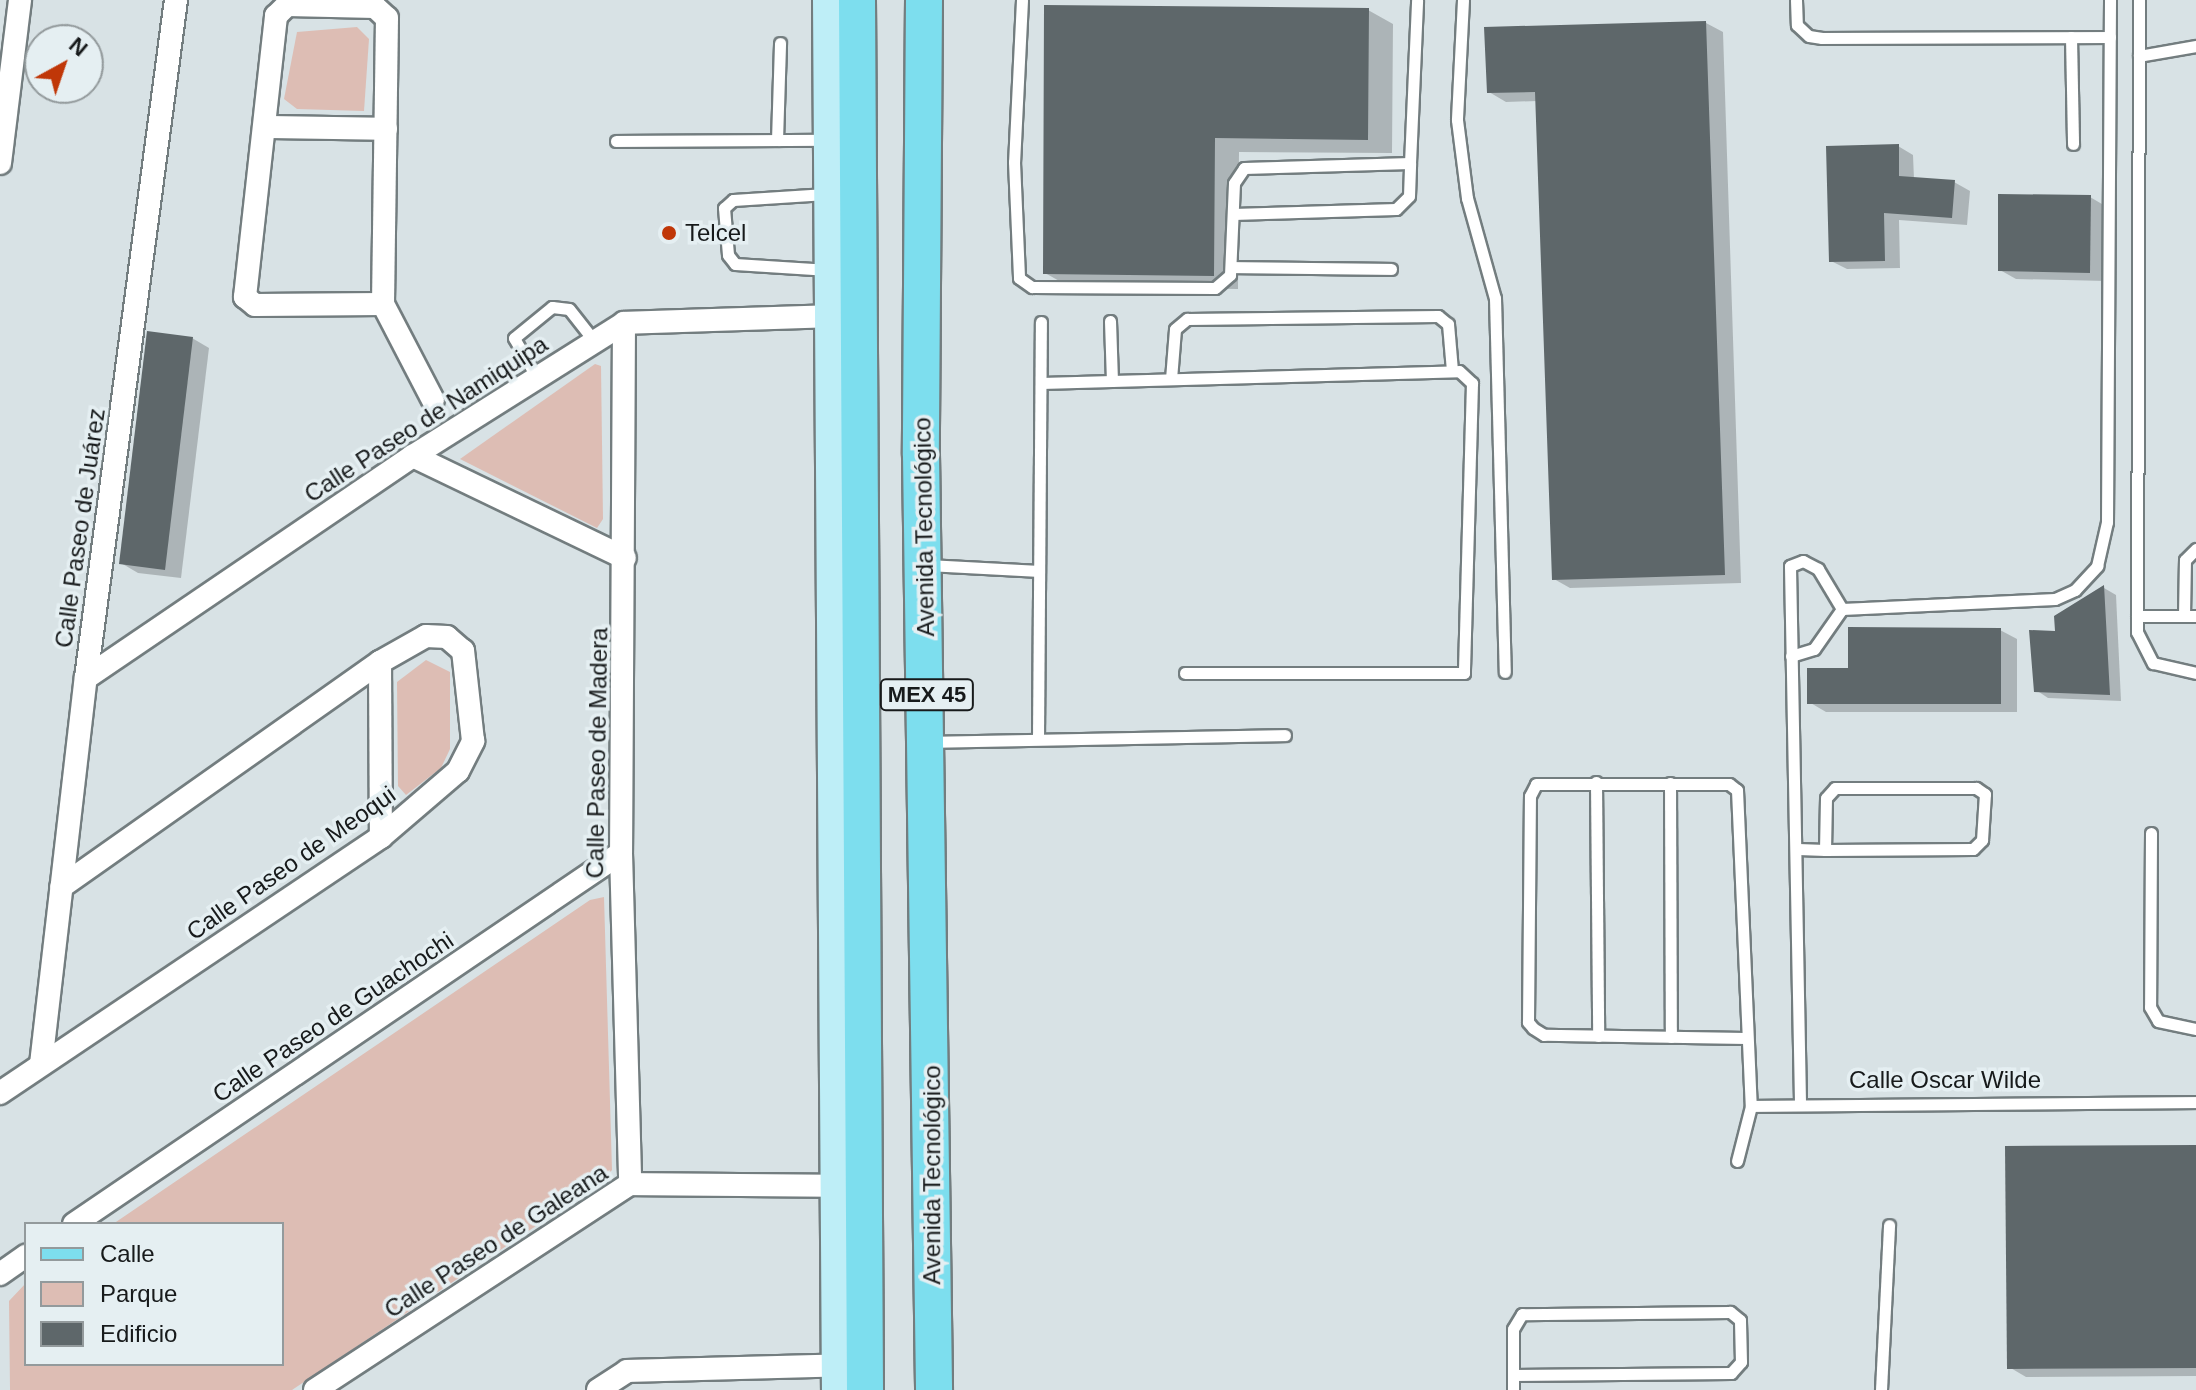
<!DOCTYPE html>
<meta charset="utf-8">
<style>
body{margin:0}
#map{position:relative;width:2196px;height:1390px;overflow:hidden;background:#d8e2e5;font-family:Helvetica,sans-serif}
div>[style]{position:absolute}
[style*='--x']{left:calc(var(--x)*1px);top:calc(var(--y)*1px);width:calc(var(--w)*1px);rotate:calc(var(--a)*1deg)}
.green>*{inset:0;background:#ddbdb4}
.shadow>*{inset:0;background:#0003}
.building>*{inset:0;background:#5e676a}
.roads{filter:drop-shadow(2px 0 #737d7f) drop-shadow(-2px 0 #737d7f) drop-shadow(0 2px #737d7f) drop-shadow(0 -2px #737d7f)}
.lane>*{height:11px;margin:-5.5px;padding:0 5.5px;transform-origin:5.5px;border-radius:5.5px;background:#fff}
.street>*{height:22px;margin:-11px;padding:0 11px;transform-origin:11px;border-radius:11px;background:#fff}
.secondary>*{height:32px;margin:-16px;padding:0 16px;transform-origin:16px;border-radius:16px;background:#beeef7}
.primary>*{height:36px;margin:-18px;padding:0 18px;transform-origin:18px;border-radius:18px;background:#7ddeee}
.dots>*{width:22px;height:22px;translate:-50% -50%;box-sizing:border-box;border:4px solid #e5eff2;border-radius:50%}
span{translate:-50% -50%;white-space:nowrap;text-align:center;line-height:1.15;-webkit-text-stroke:7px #e5eff2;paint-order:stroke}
.shield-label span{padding:2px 6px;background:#e5eff2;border:2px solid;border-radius:6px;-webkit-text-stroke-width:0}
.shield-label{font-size:22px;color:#171a1b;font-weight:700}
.poi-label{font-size:24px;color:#171a1b}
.left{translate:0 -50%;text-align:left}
.street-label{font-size:24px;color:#171a1b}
.legend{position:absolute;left:24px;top:1222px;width:260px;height:144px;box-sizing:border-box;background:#e5eff2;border:2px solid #939a9c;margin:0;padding:10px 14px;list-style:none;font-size:24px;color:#171a1b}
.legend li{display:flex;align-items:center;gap:16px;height:40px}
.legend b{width:40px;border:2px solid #939a9c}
.north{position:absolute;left:24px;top:24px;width:80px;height:80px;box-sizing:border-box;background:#e5eff2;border:2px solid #939a9c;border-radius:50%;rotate:40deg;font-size:22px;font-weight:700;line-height:32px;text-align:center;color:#171a1b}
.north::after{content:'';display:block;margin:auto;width:28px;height:36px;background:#c03708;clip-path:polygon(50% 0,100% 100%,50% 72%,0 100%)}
</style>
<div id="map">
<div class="green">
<i style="clip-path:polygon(357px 27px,369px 39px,364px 111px,297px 109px,284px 99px,297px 32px)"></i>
<i style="clip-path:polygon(595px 364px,601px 366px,603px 519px,597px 528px,460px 459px)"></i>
<i style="clip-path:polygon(426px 660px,450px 672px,450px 749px,441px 768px,406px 795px,398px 786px,397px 682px)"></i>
<i style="clip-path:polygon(604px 897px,612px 1170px,603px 1181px,292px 1390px,10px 1390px,9px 1301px,26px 1283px,26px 1364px,282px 1364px,282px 1224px,113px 1224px,590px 900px)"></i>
</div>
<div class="shadow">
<i style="clip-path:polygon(1368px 10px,1393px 24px,1392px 153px,1239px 152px,1238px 289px,1070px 287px,1045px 273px)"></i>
<i style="clip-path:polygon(1706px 23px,1723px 32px,1741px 583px,1570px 588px,1554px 579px,1537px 101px,1506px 102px,1489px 92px)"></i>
<i style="clip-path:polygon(1898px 146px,1913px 155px,1914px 179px,1954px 182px,1970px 191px,1967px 225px,1899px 220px,1900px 268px,1847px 269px,1831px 261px)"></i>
<i style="clip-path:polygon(2090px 197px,2107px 207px,2106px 281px,2016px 279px,2000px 270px)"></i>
<i style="clip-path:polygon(192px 338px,209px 348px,181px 578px,138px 573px,121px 563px)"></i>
<i style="clip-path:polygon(2104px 588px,2116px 595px,2121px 701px,2048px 698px,2036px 690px,2057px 633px)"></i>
<i style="clip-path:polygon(2000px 630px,2017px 639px,2017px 712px,1826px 712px,1809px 702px)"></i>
<i style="clip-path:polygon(2196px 1147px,2196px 1376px,2026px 1377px,2009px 1367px)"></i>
</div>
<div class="building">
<i style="clip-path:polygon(1044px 5px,1369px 8px,1368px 140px,1215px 138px,1214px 276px,1043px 274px)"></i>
<i style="clip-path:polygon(1706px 21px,1725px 575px,1552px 580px,1535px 92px,1487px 93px,1484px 27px)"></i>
<i style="clip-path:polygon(1899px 144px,1899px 176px,1955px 180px,1952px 218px,1884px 213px,1885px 261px,1829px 262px,1826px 146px)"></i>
<i style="clip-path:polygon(1998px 194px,2091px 195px,2090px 273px,1998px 271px)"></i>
<i style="clip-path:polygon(147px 331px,193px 337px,165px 570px,119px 564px)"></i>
<i style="clip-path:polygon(2104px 585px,2110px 695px,2034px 692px,2029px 630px,2055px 631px,2054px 616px)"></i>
<i style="clip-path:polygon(1848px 627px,2001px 628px,2001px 704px,1807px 704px,1807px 668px,1848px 668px)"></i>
<i style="clip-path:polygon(2196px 1145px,2196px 1368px,2007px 1369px,2005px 1146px)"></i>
</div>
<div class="roads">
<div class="lane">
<i style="--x:1022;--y:0;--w:162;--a:92.8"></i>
<i style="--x:1014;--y:162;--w:116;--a:87.5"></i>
<i style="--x:1019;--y:278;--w:16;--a:35"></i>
<i style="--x:1032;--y:287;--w:183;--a:0.3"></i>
<i style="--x:1215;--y:288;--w:20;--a:-41"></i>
<i style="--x:1230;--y:275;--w:92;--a:-87.5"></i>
<i style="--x:1234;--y:183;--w:18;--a:-56"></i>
<i style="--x:1244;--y:168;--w:166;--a:-1.7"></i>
<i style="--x:1410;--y:163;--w:163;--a:-87.5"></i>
<i style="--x:1463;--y:0;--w:120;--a:92.9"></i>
<i style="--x:1457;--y:120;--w:79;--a:82.7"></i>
<i style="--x:1467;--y:198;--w:104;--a:74.4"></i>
<i style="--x:1495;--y:298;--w:374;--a:88.5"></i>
<i style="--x:1796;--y:0;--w:25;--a:88"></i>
<i style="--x:1797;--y:25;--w:16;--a:43"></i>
<i style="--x:1809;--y:36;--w:13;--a:9"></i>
<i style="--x:1822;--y:38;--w:288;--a:-0.2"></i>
<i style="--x:2139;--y:0;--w:632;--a:90.18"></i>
<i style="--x:2137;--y:632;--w:35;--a:63"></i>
<i style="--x:2153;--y:663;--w:44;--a:13.1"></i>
<i style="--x:2071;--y:37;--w:107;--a:88.9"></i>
<i style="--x:2139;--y:56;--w:58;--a:-10"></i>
<i style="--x:777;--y:140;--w:97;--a:-88.2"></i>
<i style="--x:616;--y:141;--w:210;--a:-0.3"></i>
<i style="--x:826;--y:194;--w:93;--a:176.3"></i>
<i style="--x:733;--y:200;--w:12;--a:138"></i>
<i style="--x:724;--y:208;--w:47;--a:85.1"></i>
<i style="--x:728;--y:255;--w:11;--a:52"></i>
<i style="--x:735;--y:264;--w:94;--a:3.7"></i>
<i style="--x:1233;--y:214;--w:163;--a:-1.8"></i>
<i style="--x:1396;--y:209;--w:18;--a:-45"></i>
<i style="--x:1409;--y:196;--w:33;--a:-88"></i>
<i style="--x:1231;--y:267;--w:160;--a:0.7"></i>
<i style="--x:1110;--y:321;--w:60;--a:88.1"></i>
<i style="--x:537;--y:378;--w:46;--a:-119.9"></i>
<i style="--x:514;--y:338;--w:49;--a:-39.2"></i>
<i style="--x:552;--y:307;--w:17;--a:7"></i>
<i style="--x:569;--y:309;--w:42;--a:51.8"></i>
<i style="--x:1171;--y:379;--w:50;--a:-85.4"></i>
<i style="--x:1175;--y:329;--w:16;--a:-40"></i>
<i style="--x:1187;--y:319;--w:251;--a:-0.7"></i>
<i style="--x:1438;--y:316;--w:13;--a:39"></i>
<i style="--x:1448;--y:324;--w:47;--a:85.1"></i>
<i style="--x:1041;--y:383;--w:418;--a:-1.6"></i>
<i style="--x:1459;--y:371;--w:18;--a:43"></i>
<i style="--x:1472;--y:383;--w:290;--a:91.6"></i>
<i style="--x:1464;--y:673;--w:279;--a:180"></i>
<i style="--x:928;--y:565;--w:111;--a:3.1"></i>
<i style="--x:1842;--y:609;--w:213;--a:-2.7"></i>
<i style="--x:2055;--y:599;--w:22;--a:-24"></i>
<i style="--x:2075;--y:590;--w:33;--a:-47"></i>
<i style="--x:2097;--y:566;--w:45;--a:-77.2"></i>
<i style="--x:2107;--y:522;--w:522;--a:-89.67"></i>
<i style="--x:2137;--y:616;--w:59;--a:0"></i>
<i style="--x:2184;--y:616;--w:56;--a:-89"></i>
<i style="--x:2185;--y:560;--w:16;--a:-45"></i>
<i style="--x:1791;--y:656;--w:24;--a:-17"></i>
<i style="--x:1814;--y:649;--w:49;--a:-55"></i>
<i style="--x:1038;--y:739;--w:417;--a:-89.6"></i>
<i style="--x:929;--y:742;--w:356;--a:-1.1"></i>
<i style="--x:1596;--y:782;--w:254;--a:89.5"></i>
<i style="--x:1670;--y:783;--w:254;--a:89.8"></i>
<i style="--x:2151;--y:833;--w:174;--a:90.3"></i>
<i style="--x:2150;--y:1007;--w:16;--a:60"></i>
<i style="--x:2158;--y:1021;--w:39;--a:12"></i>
<i style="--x:1798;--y:849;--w:27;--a:2"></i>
<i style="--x:1825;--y:850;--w:148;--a:-0.4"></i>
<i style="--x:1973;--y:849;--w:13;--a:-45"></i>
<i style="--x:1982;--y:840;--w:46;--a:-86.3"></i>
<i style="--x:1985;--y:794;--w:11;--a:-146"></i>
<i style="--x:1976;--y:788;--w:141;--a:180"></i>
<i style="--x:1835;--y:788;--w:13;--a:132"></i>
<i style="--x:1826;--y:798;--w:52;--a:91.1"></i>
<i style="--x:1746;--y:1038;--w:202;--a:-179.1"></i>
<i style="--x:1544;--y:1035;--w:13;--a:-148"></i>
<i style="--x:1533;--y:1028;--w:8;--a:-130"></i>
<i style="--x:1528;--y:1022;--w:226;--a:-89.5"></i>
<i style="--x:1530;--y:796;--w:13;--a:-63"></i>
<i style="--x:1536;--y:784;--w:193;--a:0"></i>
<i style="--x:1729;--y:784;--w:10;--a:37"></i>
<i style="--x:1737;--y:790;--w:316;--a:87.5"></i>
<i style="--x:1800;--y:1102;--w:536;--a:-91.07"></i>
<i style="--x:1790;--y:566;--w:14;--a:-21"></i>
<i style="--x:1803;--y:561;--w:17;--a:28"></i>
<i style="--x:1818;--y:569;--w:47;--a:59"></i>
<i style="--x:1737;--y:1161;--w:57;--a:-75.7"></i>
<i style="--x:1751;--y:1106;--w:445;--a:-0.5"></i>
<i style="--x:1513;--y:1375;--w:218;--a:-0.5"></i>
<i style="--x:1731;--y:1373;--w:15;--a:-48"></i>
<i style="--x:1741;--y:1362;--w:42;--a:-91.4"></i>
<i style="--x:1740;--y:1320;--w:13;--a:-141"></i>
<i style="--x:1730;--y:1312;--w:208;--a:179.4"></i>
<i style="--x:1522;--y:1314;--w:17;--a:121"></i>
<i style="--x:1513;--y:1329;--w:61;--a:90"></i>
<i style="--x:1881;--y:1390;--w:165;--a:-87.2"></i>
</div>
<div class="street">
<i style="--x:265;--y:127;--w:121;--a:0.9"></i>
<i style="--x:0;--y:163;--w:164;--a:-83"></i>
<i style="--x:383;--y:304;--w:128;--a:179.6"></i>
<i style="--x:255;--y:305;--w:13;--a:-141"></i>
<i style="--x:245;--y:297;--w:283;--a:-83.7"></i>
<i style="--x:276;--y:16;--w:16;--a:-45"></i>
<i style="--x:287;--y:5;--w:88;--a:1.3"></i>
<i style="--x:375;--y:7;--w:16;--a:43"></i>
<i style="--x:387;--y:18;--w:286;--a:90.8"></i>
<i style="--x:383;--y:304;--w:108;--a:62.5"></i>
<i style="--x:624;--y:323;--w:530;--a:90.32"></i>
<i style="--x:621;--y:853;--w:331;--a:88.4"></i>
<i style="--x:413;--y:456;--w:235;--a:25.7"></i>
<i style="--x:380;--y:662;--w:175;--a:89.7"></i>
<i style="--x:86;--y:678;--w:395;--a:-34.2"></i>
<i style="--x:413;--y:456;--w:249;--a:-32.2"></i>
<i style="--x:624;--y:323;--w:208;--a:-1.9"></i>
<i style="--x:41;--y:1064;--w:389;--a:-83.4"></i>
<i style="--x:86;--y:678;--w:684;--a:-82.44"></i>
<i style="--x:0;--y:1093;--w:459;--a:-33.9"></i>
<i style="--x:381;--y:837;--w:101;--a:-40.6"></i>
<i style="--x:458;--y:771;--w:34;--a:-63"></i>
<i style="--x:473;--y:741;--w:91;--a:-96.3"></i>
<i style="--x:463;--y:651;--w:21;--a:-139"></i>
<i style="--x:447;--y:637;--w:21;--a:-177"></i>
<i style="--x:426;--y:636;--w:53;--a:150.5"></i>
<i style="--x:380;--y:662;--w:390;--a:144.8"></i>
<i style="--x:74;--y:1224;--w:661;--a:-34.15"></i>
<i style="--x:0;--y:1274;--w:32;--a:-35"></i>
<i style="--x:315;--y:1390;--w:376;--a:-33.2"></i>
<i style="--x:630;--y:1184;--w:220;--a:0.5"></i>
<i style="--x:598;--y:1390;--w:35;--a:-33"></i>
<i style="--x:627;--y:1371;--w:225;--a:-1.5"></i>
</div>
<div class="secondary">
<i style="--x:829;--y:0;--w:1390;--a:89.63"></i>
</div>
<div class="primary">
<i style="--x:857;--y:0;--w:1390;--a:89.67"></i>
<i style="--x:924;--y:0;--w:455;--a:90.4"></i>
<i style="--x:921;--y:455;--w:935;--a:89.2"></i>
</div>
</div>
<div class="dots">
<i style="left:669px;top:233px;background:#c03708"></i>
</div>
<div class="shield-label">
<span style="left:927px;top:695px">MEX 45</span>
</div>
<div class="poi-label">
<span class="left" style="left:685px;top:233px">Telcel</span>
</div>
<div class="street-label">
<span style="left:426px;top:419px;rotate:-33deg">Calle Paseo de Namiquipa</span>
<span style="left:924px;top:527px;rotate:-91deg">Avenida Tecnológico</span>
<span style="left:80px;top:528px;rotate:-82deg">Calle Paseo de Juárez</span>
<span style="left:597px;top:753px;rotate:-89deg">Calle Paseo de Madera</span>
<span style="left:291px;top:863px;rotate:-35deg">Calle Paseo de Meoqui</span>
<span style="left:333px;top:1017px;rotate:-34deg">Calle Paseo de Guachochi</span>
<span style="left:1945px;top:1080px">Calle Oscar Wilde</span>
<span style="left:932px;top:1175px;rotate:-90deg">Avenida Tecnológico</span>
<span style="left:496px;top:1241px;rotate:-33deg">Calle Paseo de Galeana</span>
</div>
<ul class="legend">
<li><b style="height:10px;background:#7ddeee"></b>Calle</li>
<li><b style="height:22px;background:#ddbdb4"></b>Parque</li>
<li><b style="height:22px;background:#5e676a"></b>Edificio</li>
</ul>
<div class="north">N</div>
</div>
